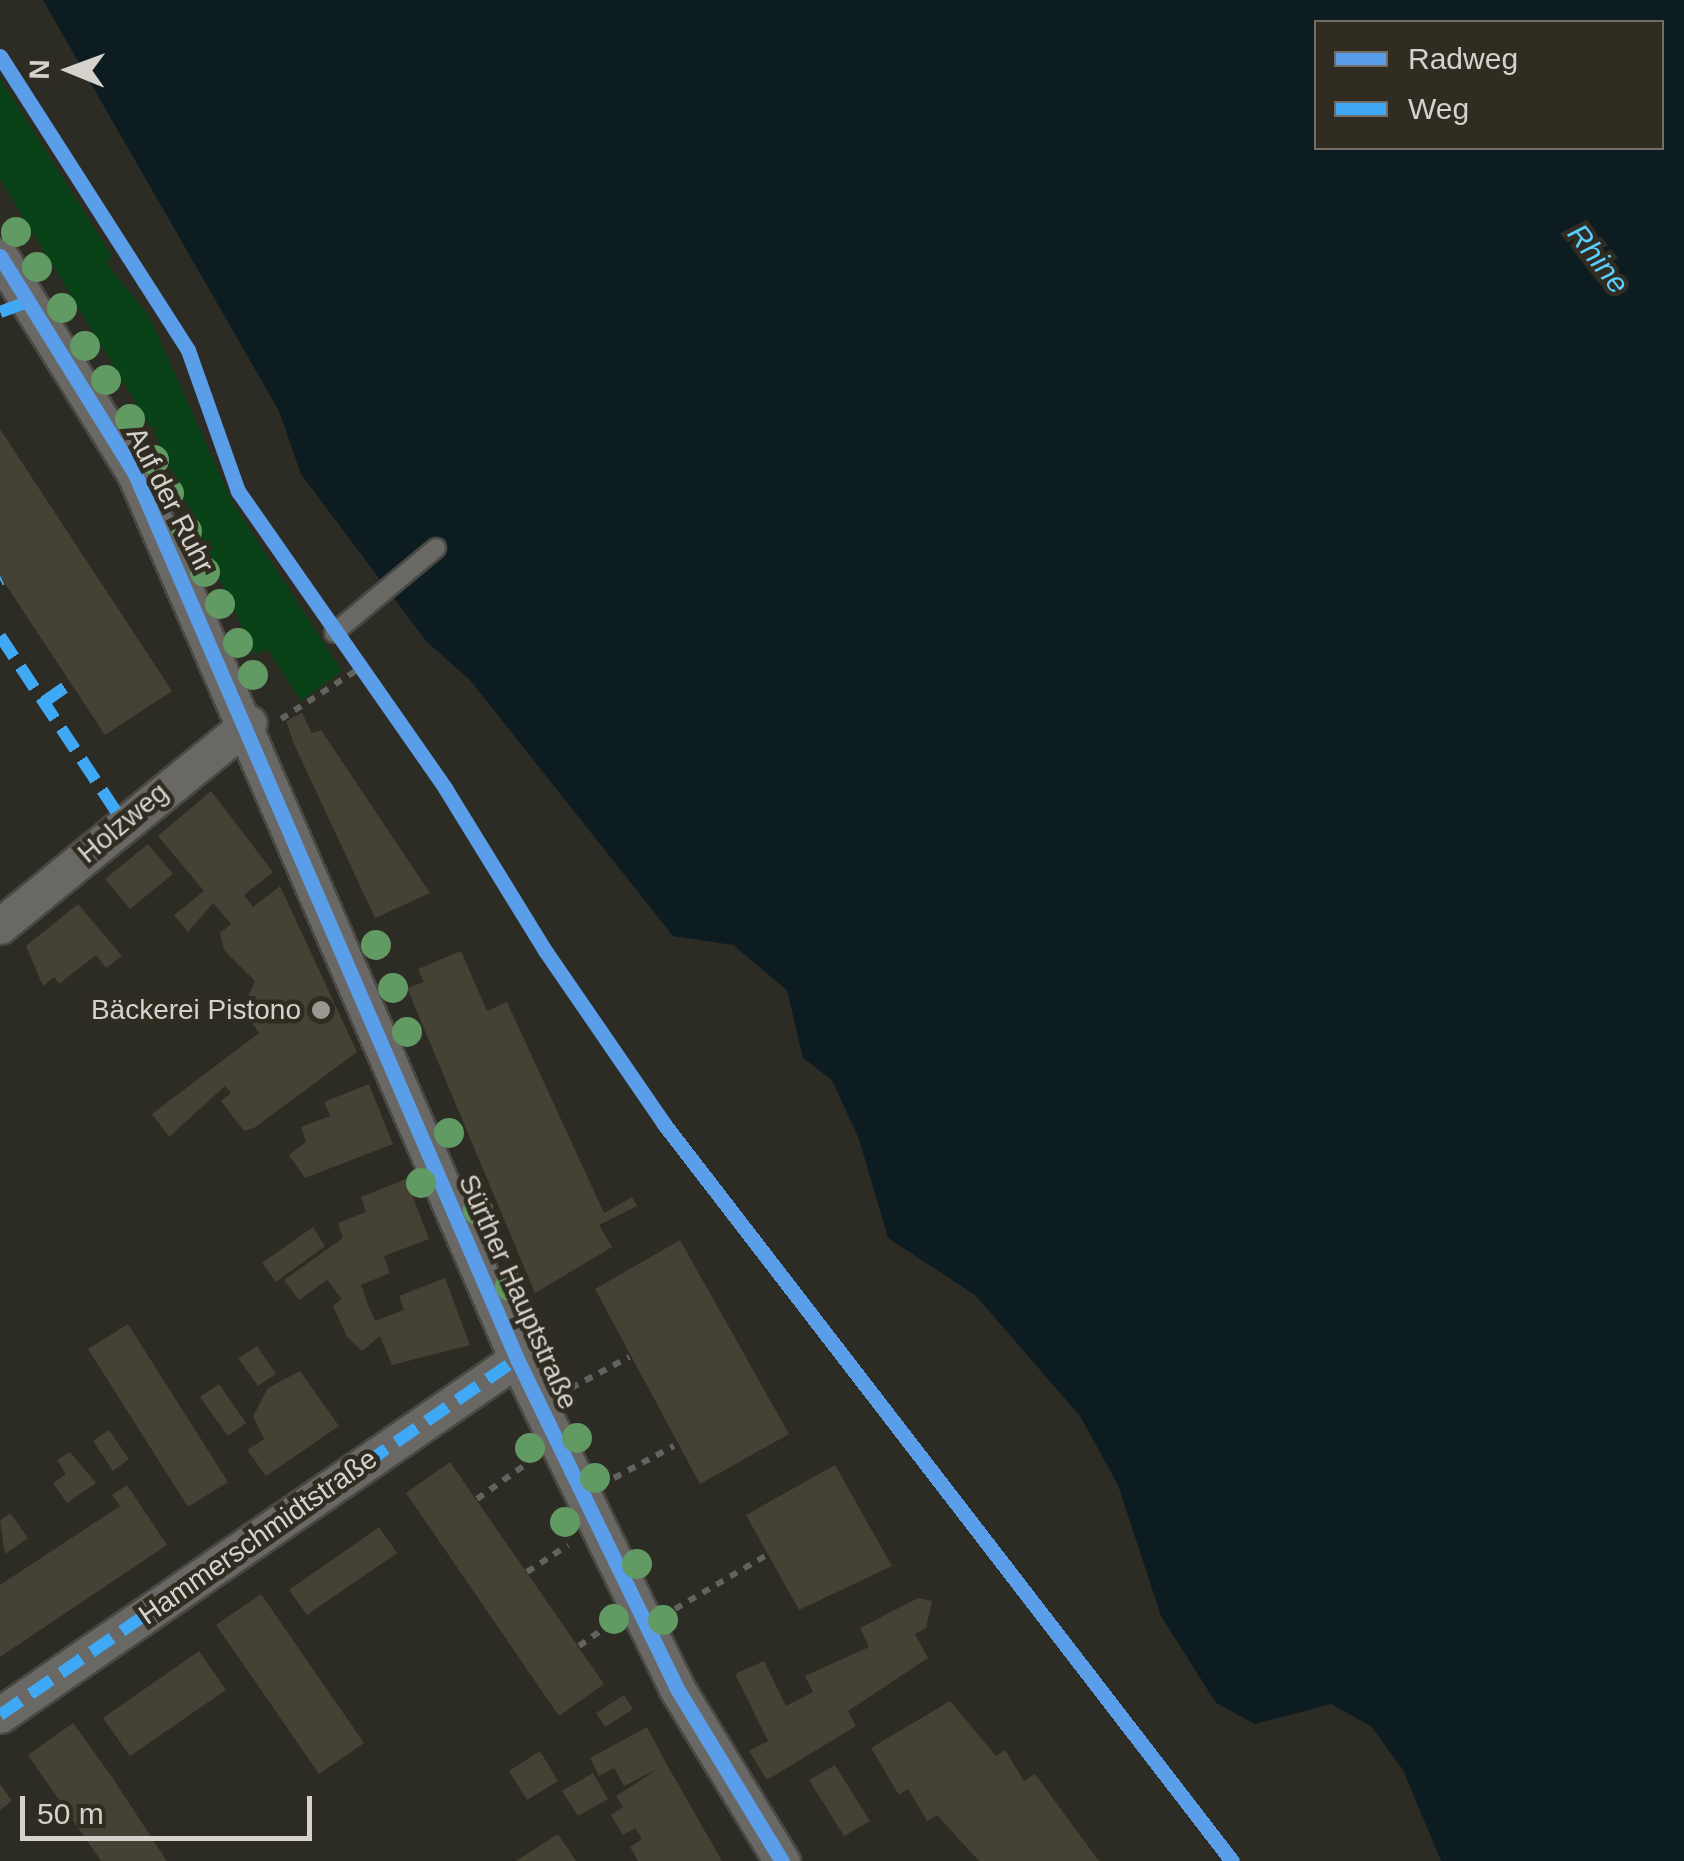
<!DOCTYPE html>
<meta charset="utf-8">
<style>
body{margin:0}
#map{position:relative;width:1684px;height:1861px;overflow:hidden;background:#2c2b24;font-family:Arial,sans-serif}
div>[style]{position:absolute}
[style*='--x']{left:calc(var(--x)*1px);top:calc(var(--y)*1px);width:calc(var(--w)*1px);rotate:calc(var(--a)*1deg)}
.green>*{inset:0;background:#084216}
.water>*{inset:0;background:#0d1c21}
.building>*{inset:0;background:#454134}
.path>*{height:6px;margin-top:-3px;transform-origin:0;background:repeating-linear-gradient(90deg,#63625e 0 8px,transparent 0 16px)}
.roads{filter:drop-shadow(2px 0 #4a4843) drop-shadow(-2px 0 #4a4843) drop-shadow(0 2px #4a4843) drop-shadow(0 -2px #4a4843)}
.service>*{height:18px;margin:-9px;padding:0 9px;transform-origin:9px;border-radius:9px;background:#696864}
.minor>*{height:35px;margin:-17.5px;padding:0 17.5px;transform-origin:17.5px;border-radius:17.5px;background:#696864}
.quiet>*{height:12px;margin-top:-6px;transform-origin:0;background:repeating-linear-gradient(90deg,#3fa9f5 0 25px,transparent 0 37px)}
.cycleway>*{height:15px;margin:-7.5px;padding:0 7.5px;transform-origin:7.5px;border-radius:7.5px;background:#5a9eea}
.trees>*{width:30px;height:30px;margin:-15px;border-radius:50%;background:#629a64}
.dots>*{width:28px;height:28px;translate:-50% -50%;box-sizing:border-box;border:5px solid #302c21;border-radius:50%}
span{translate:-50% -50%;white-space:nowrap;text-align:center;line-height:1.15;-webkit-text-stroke:9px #302c21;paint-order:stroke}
.street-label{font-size:28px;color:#d5d2cb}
.poi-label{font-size:28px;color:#d5d2cb}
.right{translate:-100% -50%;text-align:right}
.water-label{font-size:30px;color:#58cfff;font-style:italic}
.legend{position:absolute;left:1314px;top:20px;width:350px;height:130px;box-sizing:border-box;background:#302c21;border:2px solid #726e65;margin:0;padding:12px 18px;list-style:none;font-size:30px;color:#d5d2cb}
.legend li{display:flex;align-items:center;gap:20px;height:50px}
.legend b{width:50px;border:2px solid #726e65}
.north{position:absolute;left:20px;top:20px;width:100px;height:100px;-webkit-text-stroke:8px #302c21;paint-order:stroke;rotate:271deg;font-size:28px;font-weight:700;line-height:40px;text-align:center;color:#d5d2cb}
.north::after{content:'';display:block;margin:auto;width:35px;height:45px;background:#d5d2cb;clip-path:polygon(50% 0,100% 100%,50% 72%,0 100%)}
.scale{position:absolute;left:20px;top:1796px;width:292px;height:45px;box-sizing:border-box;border:5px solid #d5d2cb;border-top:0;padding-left:12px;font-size:30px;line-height:35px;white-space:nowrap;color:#d5d2cb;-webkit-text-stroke:8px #302c21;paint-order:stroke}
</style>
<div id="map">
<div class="green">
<i style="clip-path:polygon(0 78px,112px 256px,106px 263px,149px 316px,232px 502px,342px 671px,301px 701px,267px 649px,254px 655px,155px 434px,0 179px)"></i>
</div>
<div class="water">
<i style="clip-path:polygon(evenodd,43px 0,1684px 0,1684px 1861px,1441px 1861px,1403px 1770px,1371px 1726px,1331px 1704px,1255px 1724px,1216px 1703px,1161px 1616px,1118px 1485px,1080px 1416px,975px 1295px,888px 1238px,859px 1139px,832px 1080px,803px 1058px,787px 990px,733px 945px,673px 936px,470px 680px,426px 641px,301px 474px,279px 411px,43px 0,1316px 22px,1662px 22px,1662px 148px,1316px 148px,1316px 22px)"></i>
</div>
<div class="building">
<i style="clip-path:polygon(0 429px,172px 691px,105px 735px,0 576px)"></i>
<i style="clip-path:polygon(302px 713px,312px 733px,321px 730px,430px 893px,375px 918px,294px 744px,286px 721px)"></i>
<i style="clip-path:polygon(211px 791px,273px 872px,244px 895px,253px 907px,280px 886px,357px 1052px,254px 1128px,244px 1131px,221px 1101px,231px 1093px,225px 1086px,169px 1137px,152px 1114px,259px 1033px,242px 1010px,255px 981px,224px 950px,220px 933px,231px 924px,213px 903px,188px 932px,174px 915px,204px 891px,158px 836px)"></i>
<i style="clip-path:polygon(148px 844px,173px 874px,130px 909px,105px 879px)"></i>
<i style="clip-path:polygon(78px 904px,122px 956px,106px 968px,96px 955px,59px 984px,54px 977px,43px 986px,26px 946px)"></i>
<i style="clip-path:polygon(461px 951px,487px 1011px,507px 1002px,604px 1213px,632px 1197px,637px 1206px,599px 1225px,612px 1247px,535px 1293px,407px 988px,424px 982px,418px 969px)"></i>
<i style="clip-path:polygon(369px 1084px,393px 1144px,305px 1178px,289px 1155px,306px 1142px,301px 1127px,330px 1116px,324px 1102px)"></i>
<i style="clip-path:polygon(406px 1179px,429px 1239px,384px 1256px,390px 1273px,361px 1285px,369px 1307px,375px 1321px,404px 1310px,399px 1296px,445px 1278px,470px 1345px,392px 1365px,380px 1336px,362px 1351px,347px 1337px,333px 1306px,342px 1299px,327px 1280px,299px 1300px,284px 1280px,343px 1238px,338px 1223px,366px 1212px,361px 1197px)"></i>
<i style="clip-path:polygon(313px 1227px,325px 1246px,276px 1282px,262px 1263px)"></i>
<i style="clip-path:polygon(680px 1240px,789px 1434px,700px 1484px,595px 1289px)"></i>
<i style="clip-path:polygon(128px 1324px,228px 1482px,188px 1507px,88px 1349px)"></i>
<i style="clip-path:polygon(257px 1346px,276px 1374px,258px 1386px,238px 1358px)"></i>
<i style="clip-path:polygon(300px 1371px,339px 1426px,266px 1476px,247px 1450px,264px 1439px,253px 1416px,268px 1388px)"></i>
<i style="clip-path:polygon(219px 1384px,246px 1423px,228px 1436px,200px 1397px)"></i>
<i style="clip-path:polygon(109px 1430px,129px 1459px,113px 1471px,93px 1441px)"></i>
<i style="clip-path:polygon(70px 1452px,96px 1483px,67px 1503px,53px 1483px,66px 1474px,57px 1460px)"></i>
<i style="clip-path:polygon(450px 1462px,604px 1684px,559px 1716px,406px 1493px)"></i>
<i style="clip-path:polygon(835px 1465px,892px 1566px,799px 1610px,746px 1515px)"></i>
<i style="clip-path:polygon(127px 1485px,167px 1545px,0 1657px,0 1585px,120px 1506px,112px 1495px)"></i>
<i style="clip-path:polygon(10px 1513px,28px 1538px,5px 1554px,0 1521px)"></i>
<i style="clip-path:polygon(379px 1527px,397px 1553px,307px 1615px,289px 1590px)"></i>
<i style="clip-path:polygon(261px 1594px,364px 1743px,319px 1774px,216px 1625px)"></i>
<i style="clip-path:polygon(918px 1598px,932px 1601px,926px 1628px,915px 1634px,928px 1658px,848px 1711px,856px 1726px,767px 1780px,749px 1751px,768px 1741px,735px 1674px,764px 1661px,786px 1706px,813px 1692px,805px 1676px,869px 1647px,860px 1628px)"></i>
<i style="clip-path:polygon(199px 1651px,226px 1690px,130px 1756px,103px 1718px)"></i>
<i style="clip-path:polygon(624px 1695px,633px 1709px,605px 1727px,596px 1713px)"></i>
<i style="clip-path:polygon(950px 1701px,996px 1756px,1005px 1750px,1024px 1781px,1035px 1774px,1099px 1861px,979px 1861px,937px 1815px,927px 1821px,908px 1789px,899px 1795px,871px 1748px)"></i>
<i style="clip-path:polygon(73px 1723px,112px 1777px,167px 1861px,101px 1861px,28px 1755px)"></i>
<i style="clip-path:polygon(647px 1727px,666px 1763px,722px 1861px,638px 1861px,630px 1847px,642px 1839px,635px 1828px,623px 1835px,611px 1815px,623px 1807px,616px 1796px,661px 1767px,624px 1786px,614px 1768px,599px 1776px,590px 1758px)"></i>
<i style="clip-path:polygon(540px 1751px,558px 1781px,527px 1800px,509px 1771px)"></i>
<i style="clip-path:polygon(835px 1765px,870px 1821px,844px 1836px,809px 1780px)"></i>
<i style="clip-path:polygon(593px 1773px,608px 1799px,578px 1816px,562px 1791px)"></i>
<i style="clip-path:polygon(0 1784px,12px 1801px,0 1810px)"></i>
<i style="clip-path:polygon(558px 1834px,576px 1861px,516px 1861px)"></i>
</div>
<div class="path">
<i style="--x:281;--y:719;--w:90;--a:-32.8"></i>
<i style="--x:571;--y:1388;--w:66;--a:-28.1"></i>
<i style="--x:614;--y:1478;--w:68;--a:-28.1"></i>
<i style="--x:477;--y:1499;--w:64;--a:-35.4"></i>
<i style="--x:527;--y:1572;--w:49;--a:-33.4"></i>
<i style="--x:675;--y:1609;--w:104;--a:-30.5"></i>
<i style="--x:579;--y:1646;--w:33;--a:-35"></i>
</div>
<div class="roads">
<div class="service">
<i style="--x:334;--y:633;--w:133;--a:-39.8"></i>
</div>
<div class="minor">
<i style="--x:0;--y:256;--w:256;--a:58.2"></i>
<i style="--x:135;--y:474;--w:964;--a:66.65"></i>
<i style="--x:517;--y:1359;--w:365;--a:64.1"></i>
<i style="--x:676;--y:1687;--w:204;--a:58.7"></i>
<i style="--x:0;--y:926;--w:321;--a:-39.2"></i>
<i style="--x:0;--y:1715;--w:628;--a:-34.55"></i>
</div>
</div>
<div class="quiet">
<i style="--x:0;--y:312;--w:30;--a:-20"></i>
<i style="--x:0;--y:580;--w:2;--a:-27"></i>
<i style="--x:0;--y:636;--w:223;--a:56.5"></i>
<i style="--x:44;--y:702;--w:32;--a:-35"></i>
<i style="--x:0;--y:1715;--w:628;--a:-34.55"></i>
</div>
<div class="cycleway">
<i style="--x:0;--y:56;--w:349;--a:57.4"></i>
<i style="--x:188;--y:350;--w:150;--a:70.5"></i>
<i style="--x:238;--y:491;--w:362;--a:55.1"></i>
<i style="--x:445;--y:788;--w:193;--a:58.4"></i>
<i style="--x:546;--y:952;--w:209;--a:55.5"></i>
<i style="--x:664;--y:1124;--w:930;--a:52.38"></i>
<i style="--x:0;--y:256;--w:256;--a:58.2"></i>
<i style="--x:135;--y:474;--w:964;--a:66.65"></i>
<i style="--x:517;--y:1359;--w:365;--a:64.1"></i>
<i style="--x:676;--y:1687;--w:204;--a:58.7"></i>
</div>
<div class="trees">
<i style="left:16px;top:232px"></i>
<i style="left:37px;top:267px"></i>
<i style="left:62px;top:308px"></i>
<i style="left:85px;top:346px"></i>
<i style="left:106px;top:380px"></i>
<i style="left:130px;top:419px"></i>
<i style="left:154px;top:460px"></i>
<i style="left:169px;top:493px"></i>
<i style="left:187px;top:531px"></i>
<i style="left:205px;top:572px"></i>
<i style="left:220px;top:604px"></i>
<i style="left:238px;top:643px"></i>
<i style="left:253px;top:675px"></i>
<i style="left:376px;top:945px"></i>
<i style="left:393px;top:988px"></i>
<i style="left:407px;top:1032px"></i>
<i style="left:449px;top:1133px"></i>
<i style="left:421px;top:1183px"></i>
<i style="left:478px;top:1210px"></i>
<i style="left:510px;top:1286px"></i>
<i style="left:577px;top:1438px"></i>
<i style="left:530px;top:1448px"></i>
<i style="left:595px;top:1478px"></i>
<i style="left:565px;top:1522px"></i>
<i style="left:637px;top:1564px"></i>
<i style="left:614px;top:1619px"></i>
<i style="left:663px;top:1620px"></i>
</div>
<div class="dots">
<i style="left:321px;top:1010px;background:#9a9891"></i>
</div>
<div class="street-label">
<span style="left:170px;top:500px;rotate:63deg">Auf der Ruhr</span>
<span style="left:123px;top:823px;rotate:-40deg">Holzweg</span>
<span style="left:518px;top:1292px;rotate:66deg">Sürther Hauptstraße</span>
<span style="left:258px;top:1537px;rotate:-35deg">Hammerschmidtstraße</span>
</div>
<div class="poi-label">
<span class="right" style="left:301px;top:1010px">Bäckerei Pistono</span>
</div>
<div class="water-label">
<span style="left:1598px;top:259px;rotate:52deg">Rhine</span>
</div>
<ul class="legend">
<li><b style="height:12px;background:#5a9eea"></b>Radweg</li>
<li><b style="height:12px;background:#3fa9f5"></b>Weg</li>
</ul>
<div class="north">N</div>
<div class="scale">50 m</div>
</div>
